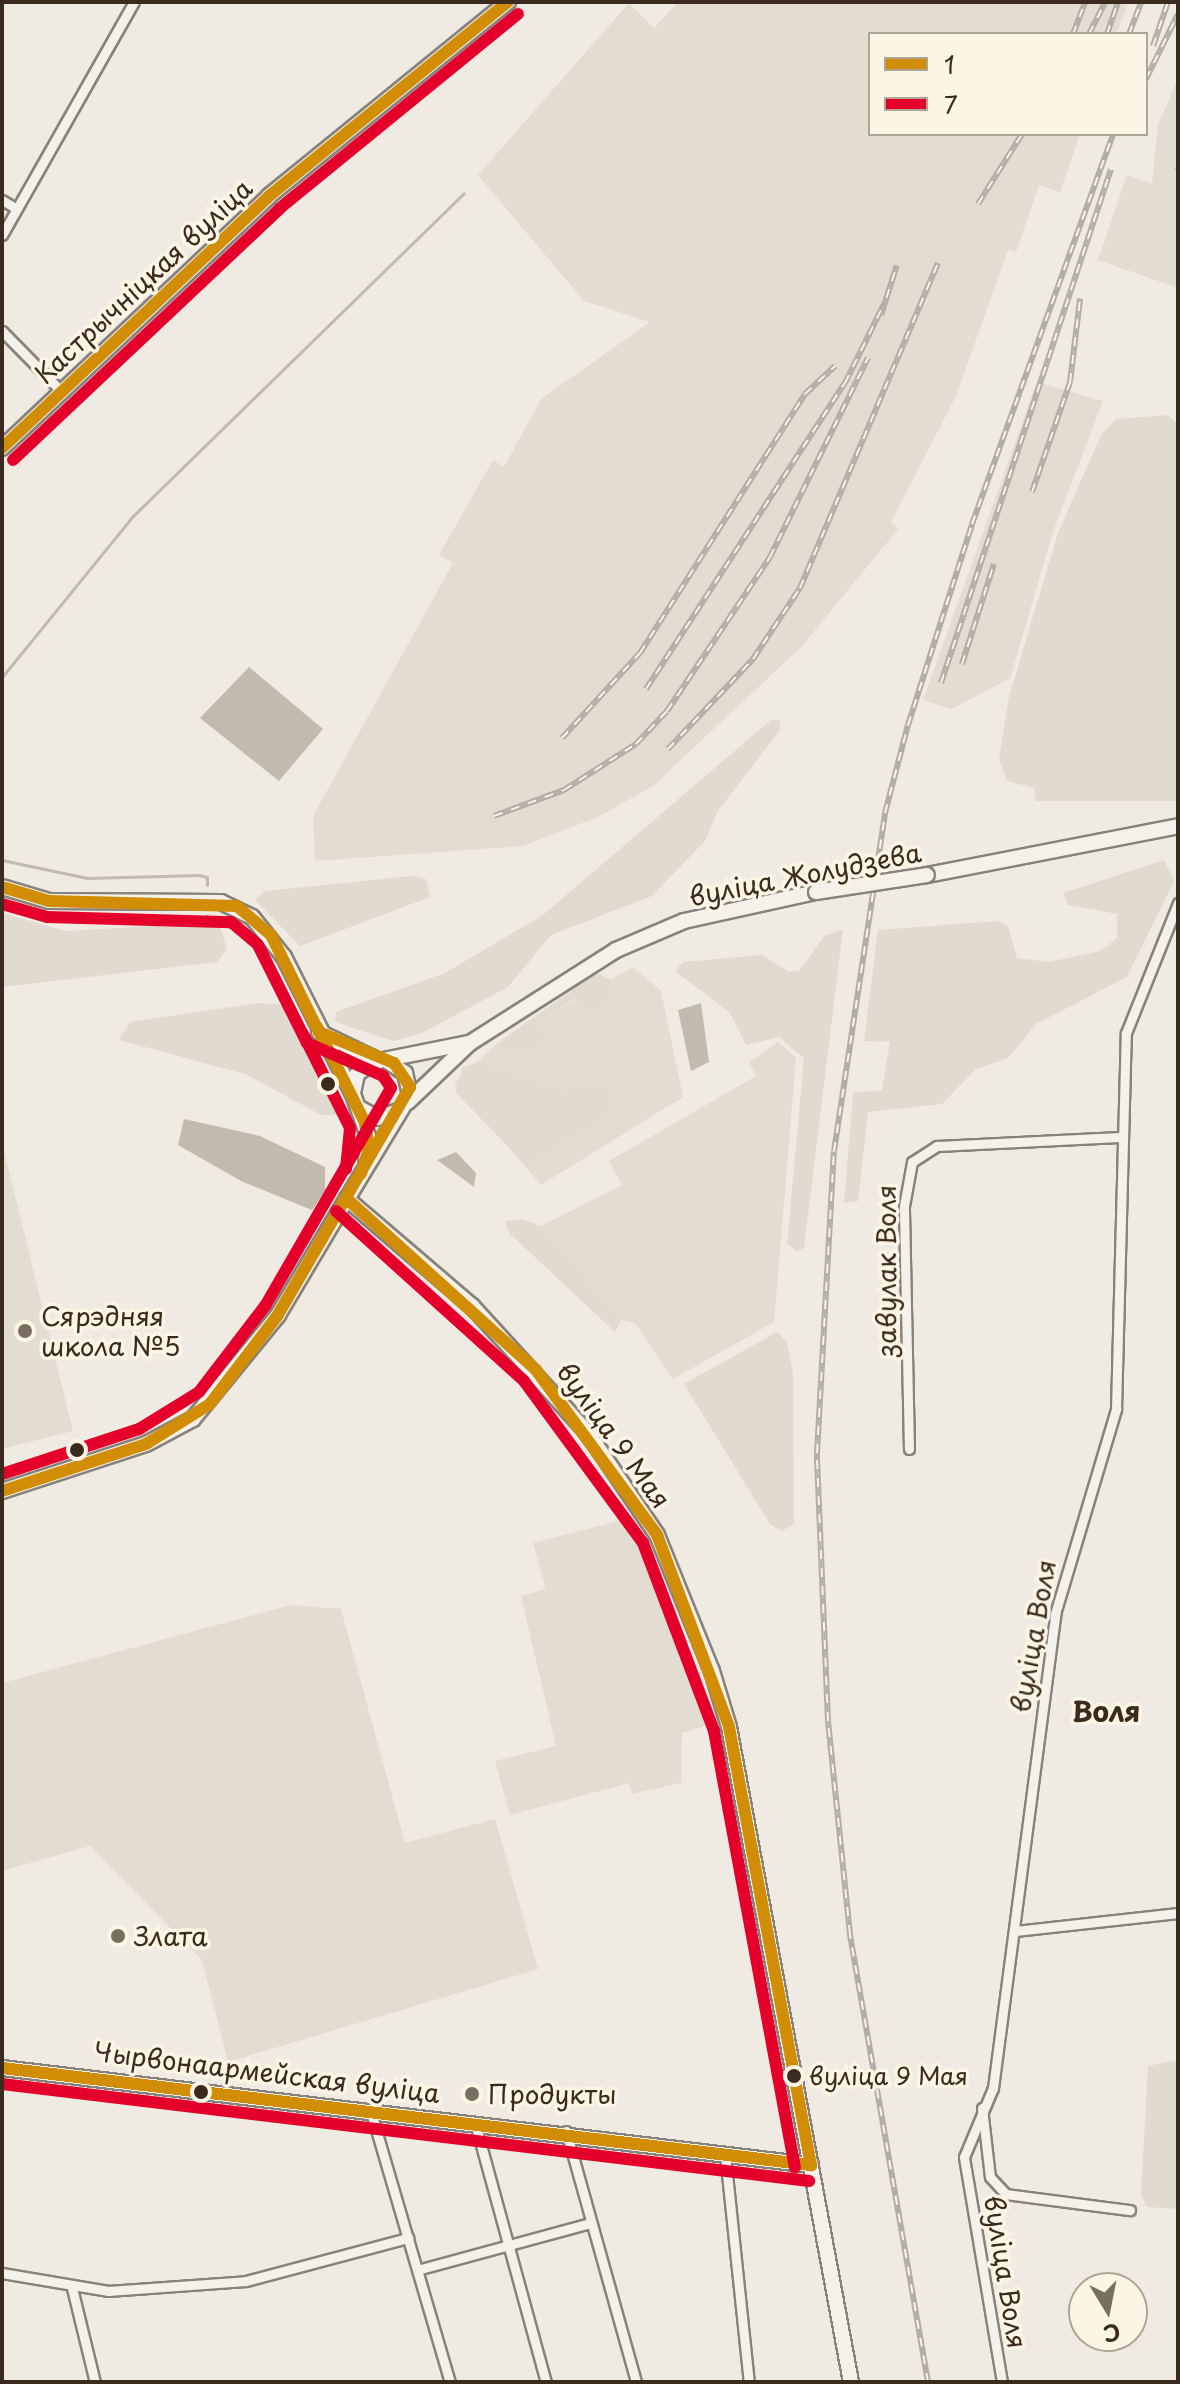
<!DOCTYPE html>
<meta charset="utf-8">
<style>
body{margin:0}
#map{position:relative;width:1180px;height:2384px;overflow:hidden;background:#efebe2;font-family:"Playpen Sans",sans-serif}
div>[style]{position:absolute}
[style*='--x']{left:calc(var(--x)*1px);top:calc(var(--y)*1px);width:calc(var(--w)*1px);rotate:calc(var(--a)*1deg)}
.built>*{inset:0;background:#e3dcd0}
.green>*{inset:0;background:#e1dace}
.water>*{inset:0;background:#c3baad}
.stream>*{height:3px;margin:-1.5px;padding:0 1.5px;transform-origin:1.5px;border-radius:1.5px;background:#c3baad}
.roads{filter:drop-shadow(2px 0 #87827b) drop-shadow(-2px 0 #87827b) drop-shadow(0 2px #87827b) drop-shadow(0 -2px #87827b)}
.street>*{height:9px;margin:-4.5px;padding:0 4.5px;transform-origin:4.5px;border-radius:4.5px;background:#f4f1ea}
.secondary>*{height:14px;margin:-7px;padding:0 7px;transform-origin:7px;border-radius:7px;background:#f4f1ea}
.primary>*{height:14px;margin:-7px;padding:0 7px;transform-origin:7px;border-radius:7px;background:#f4f1ea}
.rail>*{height:6px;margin-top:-3px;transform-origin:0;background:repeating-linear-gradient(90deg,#fcf5e5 0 9px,#b2aea7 0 18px);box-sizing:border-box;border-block:2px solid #b2aea7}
.bridges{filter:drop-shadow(2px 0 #87827b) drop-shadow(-2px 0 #87827b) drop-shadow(0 2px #87827b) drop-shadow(0 -2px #87827b)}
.primary-bridge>*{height:14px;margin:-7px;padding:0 7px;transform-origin:7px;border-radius:7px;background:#f4f1ea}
.bus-1>*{height:12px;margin:-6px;padding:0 6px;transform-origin:6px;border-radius:6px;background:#d18d06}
.bus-2>*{height:12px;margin:-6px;padding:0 6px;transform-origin:6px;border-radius:6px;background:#e4002b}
.dots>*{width:22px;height:22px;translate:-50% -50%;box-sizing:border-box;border:4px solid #fcf5e5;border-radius:50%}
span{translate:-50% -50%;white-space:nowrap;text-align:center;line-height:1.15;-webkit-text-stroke:7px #fcf5e5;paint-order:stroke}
.bus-label{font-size:24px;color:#3b2a1e}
.left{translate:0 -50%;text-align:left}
.street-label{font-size:26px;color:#3b2a1e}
.poi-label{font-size:26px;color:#3b2a1e}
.neighbourhood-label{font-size:28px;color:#3b2a1e;font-weight:700}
.frame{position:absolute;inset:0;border:4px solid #3b2a1e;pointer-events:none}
.legend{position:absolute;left:868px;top:32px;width:280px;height:104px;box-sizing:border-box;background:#fcf5e5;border:2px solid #afa495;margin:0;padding:10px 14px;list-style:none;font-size:24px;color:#3b2a1e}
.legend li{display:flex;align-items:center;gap:16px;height:40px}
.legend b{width:40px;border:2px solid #afa495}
.north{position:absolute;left:1068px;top:2272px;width:80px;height:80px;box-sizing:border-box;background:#fcf5e5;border:2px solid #afa495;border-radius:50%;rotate:170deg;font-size:22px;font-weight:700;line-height:32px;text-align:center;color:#3b2a1e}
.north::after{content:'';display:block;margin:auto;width:28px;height:36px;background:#7a6e63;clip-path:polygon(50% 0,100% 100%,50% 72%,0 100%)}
</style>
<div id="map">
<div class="built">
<i style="clip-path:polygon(678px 2px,1129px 2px,1116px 34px,870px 34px,870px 134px,1080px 134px,1060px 192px,1039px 185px,1016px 252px,1008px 250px,956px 396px,891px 522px,898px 529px,803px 645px,653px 786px,598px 817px,523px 846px,315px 861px,313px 816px,453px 563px,439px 555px,493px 460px,504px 467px,541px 399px,650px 322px,584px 301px,478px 175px,629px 3px,654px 28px)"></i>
<i style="clip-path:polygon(1178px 79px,1178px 288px,1098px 260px,1127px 175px,1152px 184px,1158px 125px)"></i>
<i style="clip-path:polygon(1037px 382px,1103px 401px,1054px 529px,1010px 678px,952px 709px,923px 700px)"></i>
<i style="clip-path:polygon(633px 967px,661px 991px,683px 1097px,541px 1185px,454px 1083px,495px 1045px)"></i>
<i style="clip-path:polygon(778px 1042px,796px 1058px,774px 1322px,673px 1379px,635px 1323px,621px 1320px,541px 1226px,622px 1185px,609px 1161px,756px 1076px,749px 1062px)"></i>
<i style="clip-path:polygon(2px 1143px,73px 1431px,2px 1449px)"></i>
<i style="clip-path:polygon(634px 1517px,652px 1551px,706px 1726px,682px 1733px,681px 1783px,632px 1794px,629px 1783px,510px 1815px,495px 1761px,556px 1746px,521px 1596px,546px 1589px,533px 1543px)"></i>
<i style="clip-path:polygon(291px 1605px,341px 1609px,405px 1843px,495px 1819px,538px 1969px,228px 2062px,202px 1960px,90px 1846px,2px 1871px,2px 1683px)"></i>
</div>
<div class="green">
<i style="clip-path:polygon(1167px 415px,1178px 424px,1178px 801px,1036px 801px,1034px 788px,1007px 781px,999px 759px,1009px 697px,1058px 533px,1101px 435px,1116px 419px)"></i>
<i style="clip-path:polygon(772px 719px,780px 721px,780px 730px,717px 812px,705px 841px,652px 896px,551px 935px,508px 987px,422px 1033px,393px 1041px,335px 1022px,336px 1012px,445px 973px,543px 915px)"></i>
<i style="clip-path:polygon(1164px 860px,1174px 881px,1127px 977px,1036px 1024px,1008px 1058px,976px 1069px,942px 1104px,868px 1112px,858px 1201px,844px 1203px,853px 1093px,882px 1090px,890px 1042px,864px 1041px,878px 930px,998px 921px,1008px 926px,1017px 958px,1049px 962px,1100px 951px,1117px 938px,1117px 914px,1068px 905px,1063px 893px)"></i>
<i style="clip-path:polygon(412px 876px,426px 879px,430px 897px,300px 946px,255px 900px,265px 891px)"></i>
<i style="clip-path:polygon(2px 913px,66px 931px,205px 923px,220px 927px,227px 949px,217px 962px,2px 987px)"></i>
<i style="clip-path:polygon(843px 929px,804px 1248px,797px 1251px,787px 1244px,804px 1058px,779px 1037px,746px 1045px,730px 1013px,675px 971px,683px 962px,762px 955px,789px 972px,800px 970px,824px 936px)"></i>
<i style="clip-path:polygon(596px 973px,611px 979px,605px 1003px,585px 1015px,576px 998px,537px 1022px,547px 1037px,524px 1052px,495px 1045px)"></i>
<i style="clip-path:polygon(257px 1003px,281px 1005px,340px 1115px,321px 1115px,245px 1074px,119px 1040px,130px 1022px)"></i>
<i style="clip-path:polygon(481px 1062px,563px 1092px,605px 1082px,612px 1113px,526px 1165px,455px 1092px,463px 1067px)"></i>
<i style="clip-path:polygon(522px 1219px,541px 1226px,621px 1320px,615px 1332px,509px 1233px,505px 1221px)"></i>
<i style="clip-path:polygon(777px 1332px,787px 1342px,793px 1373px,794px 1524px,782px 1531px,770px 1524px,684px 1384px)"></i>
<i style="clip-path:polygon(1178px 2060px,1178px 2209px,1147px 2207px,1141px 2195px,1148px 2066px)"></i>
</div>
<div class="water">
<i style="clip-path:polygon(249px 667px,323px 729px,279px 781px,200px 718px)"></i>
<i style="clip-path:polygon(701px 1003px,709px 1062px,691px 1071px,678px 1010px)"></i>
<i style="clip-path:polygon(184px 1119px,260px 1136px,325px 1167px,325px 1191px,312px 1210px,241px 1181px,178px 1145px)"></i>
<i style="clip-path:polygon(456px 1152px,476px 1173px,474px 1187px,437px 1160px)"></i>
</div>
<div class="stream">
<i style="--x:2;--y:677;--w:208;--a:-50.9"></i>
<i style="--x:133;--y:516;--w:462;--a:-44.3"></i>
<i style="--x:2;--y:860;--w:87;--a:12"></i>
<i style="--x:87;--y:878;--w:112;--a:-1.5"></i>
<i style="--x:199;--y:875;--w:8;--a:14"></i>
<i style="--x:207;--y:877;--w:8;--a:90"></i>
<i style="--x:205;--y:923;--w:8;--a:-76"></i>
</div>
<div class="roads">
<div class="street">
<i style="--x:2;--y:200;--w:17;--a:31"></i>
<i style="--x:2;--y:235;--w:268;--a:-60.5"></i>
<i style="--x:2;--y:331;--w:83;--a:45.5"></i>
<i style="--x:909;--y:1449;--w:243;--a:-91.2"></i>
<i style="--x:904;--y:1206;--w:45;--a:-79.7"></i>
<i style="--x:912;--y:1162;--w:30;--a:-33"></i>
<i style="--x:937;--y:1146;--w:183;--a:-2.8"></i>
<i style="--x:1015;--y:1931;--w:164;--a:-6.3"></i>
<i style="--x:982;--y:2108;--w:69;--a:83.4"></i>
<i style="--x:990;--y:2177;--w:23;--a:47"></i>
<i style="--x:1006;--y:2194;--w:125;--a:7.4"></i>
<i style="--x:370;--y:2109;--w:284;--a:73.7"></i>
<i style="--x:475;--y:2123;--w:269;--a:74.7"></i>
<i style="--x:566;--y:2131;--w:261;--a:74.4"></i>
<i style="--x:725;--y:2155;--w:228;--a:84"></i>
<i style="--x:417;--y:2270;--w:179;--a:-15.2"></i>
<i style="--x:2;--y:2273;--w:108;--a:9.6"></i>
<i style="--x:108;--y:2291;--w:138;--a:-4.1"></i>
<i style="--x:246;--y:2281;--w:168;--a:-14.9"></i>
<i style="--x:72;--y:2288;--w:97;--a:76.3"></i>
<i style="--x:1002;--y:2382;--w:228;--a:-99.6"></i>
<i style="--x:964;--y:2157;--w:75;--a:-67.2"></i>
<i style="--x:993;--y:2088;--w:478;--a:-82.5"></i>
<i style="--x:1055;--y:1614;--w:214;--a:-73.4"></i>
<i style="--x:1116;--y:1409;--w:376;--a:-88.5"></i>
<i style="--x:1126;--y:1033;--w:140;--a:-68.2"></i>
</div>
<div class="secondary">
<i style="--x:2;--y:1491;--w:151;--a:-18.1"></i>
<i style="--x:146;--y:1444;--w:53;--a:-28"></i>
<i style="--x:193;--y:1419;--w:134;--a:-50.7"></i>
<i style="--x:278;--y:1315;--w:135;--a:-59.3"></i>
<i style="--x:2;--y:2068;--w:815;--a:6.84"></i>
</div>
<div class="primary">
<i style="--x:2;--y:448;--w:367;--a:-43.3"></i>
<i style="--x:269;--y:196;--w:308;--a:-39.1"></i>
<i style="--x:927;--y:875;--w:256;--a:-11"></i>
<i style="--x:2;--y:887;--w:49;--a:16.6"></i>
<i style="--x:49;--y:901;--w:172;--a:0.3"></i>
<i style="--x:221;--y:902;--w:34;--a:26"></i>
<i style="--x:252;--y:917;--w:51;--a:51.3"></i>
<i style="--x:284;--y:957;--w:153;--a:63.3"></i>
<i style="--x:353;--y:1094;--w:48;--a:70.4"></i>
<i style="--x:369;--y:1139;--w:21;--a:98"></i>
<i style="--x:319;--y:1032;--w:67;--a:25.8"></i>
<i style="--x:387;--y:1061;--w:22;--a:34"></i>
<i style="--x:405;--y:1073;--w:23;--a:77"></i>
<i style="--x:410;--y:1095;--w:122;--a:121.2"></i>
<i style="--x:347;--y:1199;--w:165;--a:40.6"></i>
<i style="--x:472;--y:1306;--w:172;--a:47.6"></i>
<i style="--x:588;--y:1433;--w:123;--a:55.9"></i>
<i style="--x:657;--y:1535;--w:147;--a:68"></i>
<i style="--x:712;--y:1671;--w:59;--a:73.1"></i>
<i style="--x:729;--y:1727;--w:666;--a:79.45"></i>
<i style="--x:353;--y:1093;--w:19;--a:-78"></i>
<i style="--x:357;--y:1074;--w:20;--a:-37"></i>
<i style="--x:373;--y:1062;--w:98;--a:-11.2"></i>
<i style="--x:408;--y:1102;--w:86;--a:-43.6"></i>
<i style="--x:470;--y:1043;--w:173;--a:-32.5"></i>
<i style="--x:616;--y:950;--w:74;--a:-23.1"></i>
<i style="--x:684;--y:921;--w:135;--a:-12.4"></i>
<i style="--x:359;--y:1108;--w:21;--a:28"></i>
<i style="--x:378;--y:1118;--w:24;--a:-19"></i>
</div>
</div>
<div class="rail">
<i style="--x:1073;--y:34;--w:34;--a:-69"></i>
<i style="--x:1089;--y:34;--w:36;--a:-63"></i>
<i style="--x:1107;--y:34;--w:34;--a:-71"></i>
<i style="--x:1129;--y:34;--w:34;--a:-69"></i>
<i style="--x:1153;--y:46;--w:46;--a:-71.2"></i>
<i style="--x:1146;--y:79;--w:72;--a:-63.8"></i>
<i style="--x:1178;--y:169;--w:1;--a:-90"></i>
<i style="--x:978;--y:204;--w:83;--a:-57.8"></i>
<i style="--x:881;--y:315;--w:52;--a:-72.3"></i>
<i style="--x:1032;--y:492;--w:116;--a:-70.9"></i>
<i style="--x:1070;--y:382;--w:84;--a:-83.1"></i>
<i style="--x:962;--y:664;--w:105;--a:-72.3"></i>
<i style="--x:941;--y:683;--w:541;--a:-71.7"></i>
<i style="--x:646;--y:689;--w:365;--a:-57"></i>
<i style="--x:845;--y:383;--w:88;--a:-63.7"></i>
<i style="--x:562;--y:738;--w:115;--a:-47.5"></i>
<i style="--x:640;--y:653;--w:307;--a:-57.5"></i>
<i style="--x:805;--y:394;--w:41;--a:-43"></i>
<i style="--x:668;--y:749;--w:124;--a:-46.6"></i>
<i style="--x:753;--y:659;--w:85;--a:-56.5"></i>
<i style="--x:800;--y:588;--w:353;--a:-67"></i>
<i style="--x:494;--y:816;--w:75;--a:-20.4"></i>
<i style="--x:564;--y:790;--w:85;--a:-32.6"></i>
<i style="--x:636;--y:744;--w:45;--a:-46.8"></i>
<i style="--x:667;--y:711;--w:185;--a:-56.2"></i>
<i style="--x:770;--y:557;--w:222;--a:-63.8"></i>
<i style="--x:928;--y:2382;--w:455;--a:-99.9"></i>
<i style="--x:850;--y:1934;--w:214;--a:-95.9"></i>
<i style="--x:828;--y:1721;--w:268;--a:-92.4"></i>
<i style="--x:817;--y:1453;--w:302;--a:-86.8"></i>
<i style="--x:834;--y:1151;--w:342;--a:-81.4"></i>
<i style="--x:885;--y:813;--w:91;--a:-75.4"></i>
<i style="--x:908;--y:725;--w:211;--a:-72.3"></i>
<i style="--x:972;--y:524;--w:415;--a:-70.1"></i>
</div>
<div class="bridges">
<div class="primary-bridge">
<i style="--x:816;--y:892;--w:112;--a:-8.7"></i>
</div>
</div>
<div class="bus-1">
<i style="--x:2;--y:448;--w:367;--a:-43.3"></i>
<i style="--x:269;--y:196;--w:308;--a:-39.1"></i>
<i style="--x:2;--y:887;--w:49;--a:16.6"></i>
<i style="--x:49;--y:901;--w:188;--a:1.5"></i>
<i style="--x:237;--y:906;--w:45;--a:40.5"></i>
<i style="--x:271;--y:935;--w:108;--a:63.7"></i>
<i style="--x:319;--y:1032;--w:81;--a:22.5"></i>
<i style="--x:394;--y:1063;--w:29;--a:56"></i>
<i style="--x:410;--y:1087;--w:263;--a:120.1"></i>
<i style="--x:278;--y:1315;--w:112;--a:127.4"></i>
<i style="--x:210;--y:1404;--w:75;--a:148"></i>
<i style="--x:146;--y:1444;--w:151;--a:161.9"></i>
<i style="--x:317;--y:1027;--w:107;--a:63.4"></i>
<i style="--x:365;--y:1123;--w:26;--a:81"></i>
<i style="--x:369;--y:1149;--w:26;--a:108"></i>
<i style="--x:347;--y:1199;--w:255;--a:42.1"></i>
<i style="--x:536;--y:1370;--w:205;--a:53.7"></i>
<i style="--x:657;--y:1535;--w:205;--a:69.4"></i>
<i style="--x:729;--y:1727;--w:446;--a:79.4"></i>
<i style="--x:2;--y:2068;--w:815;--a:6.84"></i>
</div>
<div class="bus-2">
<i style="--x:13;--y:460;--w:367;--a:-43.3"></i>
<i style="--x:280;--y:208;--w:307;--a:-39.2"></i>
<i style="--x:2;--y:904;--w:47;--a:16.1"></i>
<i style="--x:47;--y:917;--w:184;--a:1.6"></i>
<i style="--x:231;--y:922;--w:35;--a:40"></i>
<i style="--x:258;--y:945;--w:110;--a:63.4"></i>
<i style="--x:307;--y:1043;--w:83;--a:23.5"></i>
<i style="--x:383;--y:1076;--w:14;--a:56"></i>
<i style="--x:391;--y:1088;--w:252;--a:120"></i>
<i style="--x:265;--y:1306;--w:108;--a:127.5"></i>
<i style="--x:199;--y:1392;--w:70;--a:148.3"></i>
<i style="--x:139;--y:1429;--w:144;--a:161.8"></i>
<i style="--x:303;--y:1034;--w:105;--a:63.4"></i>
<i style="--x:350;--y:1128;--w:41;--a:95.6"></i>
<i style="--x:336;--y:1211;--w:253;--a:42.1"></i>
<i style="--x:524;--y:1381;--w:201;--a:53.7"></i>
<i style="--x:643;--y:1543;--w:201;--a:69.3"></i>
<i style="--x:714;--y:1731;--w:444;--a:79.5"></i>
<i style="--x:2;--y:2084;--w:813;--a:6.85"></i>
</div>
<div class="dots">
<i style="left:328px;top:1084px;background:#3b2a1e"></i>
<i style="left:25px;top:1331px;background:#7a6e63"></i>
<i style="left:77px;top:1450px;background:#3b2a1e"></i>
<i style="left:118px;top:1936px;background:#7a6e63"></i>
<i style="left:794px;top:2076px;background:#3b2a1e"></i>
<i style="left:201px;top:2092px;background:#3b2a1e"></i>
<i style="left:472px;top:2094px;background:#7a6e63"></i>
</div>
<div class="bus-label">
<span class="left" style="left:809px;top:2076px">вуліца 9 Мая</span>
</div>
<div class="street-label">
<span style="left:143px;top:281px;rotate:-43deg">Кастрычніцкая вуліца</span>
<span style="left:805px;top:874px;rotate:-11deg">вуліца Жолудзева</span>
<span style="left:886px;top:1271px;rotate:-90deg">завулак Воля</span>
<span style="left:614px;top:1435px;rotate:54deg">вуліца 9 Мая</span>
<span style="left:1033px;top:1636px;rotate:-80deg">вуліца Воля</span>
<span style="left:267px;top:2072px;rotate:7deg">Чырвонаармейская вуліца</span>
<span style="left:1006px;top:2272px;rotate:81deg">вуліца Воля</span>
</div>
<div class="poi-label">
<span class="left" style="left:41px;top:1331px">Сярэдняя<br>школа №5</span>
<span class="left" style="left:134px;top:1936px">Злата</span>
<span class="left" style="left:488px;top:2094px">Продукты</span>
</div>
<div class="neighbourhood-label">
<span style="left:1106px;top:1711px">Воля</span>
</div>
<div class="frame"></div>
<ul class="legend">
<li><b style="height:10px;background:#d18d06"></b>1</li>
<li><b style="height:10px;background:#e4002b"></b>7</li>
</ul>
<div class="north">С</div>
</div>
